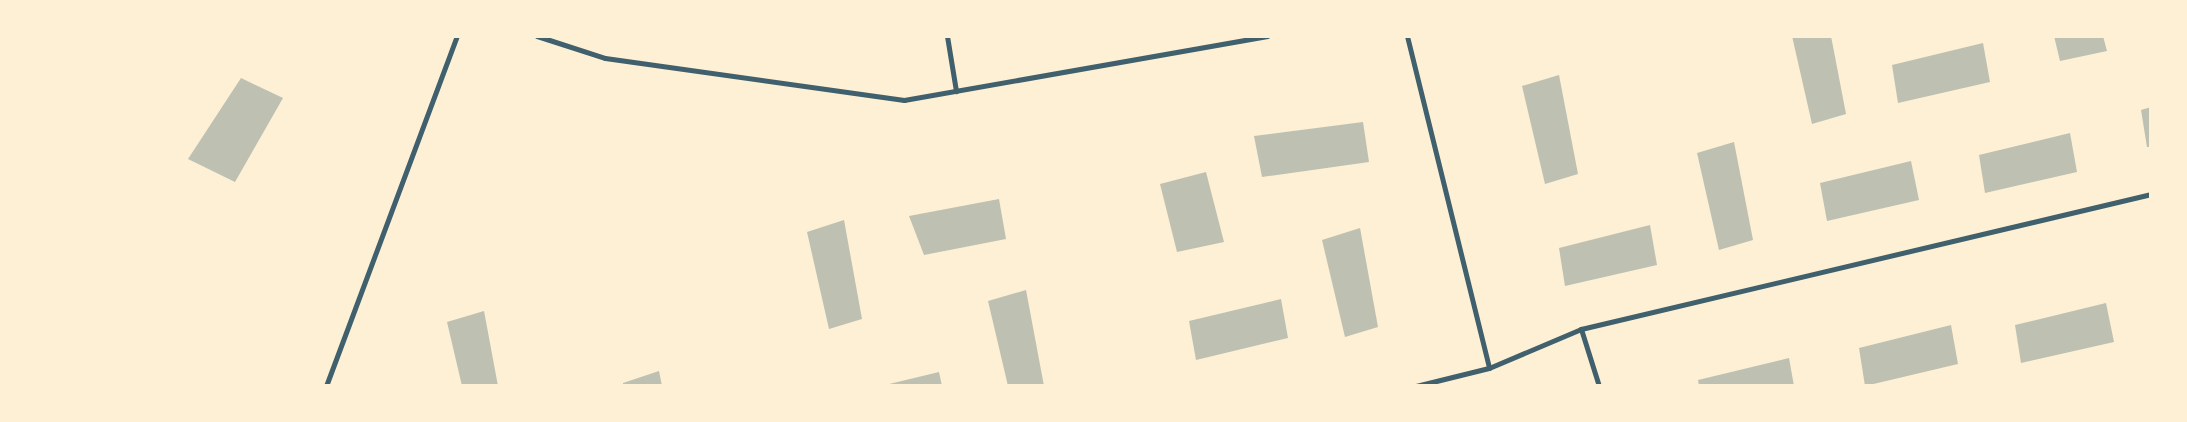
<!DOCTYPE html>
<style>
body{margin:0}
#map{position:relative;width:2187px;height:422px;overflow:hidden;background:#fdf0d5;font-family:Quicksand,sans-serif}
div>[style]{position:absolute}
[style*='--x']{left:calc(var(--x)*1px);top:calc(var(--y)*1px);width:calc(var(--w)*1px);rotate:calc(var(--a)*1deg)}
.building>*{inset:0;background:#bec0b2}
.minor>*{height:5px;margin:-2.5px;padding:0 2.5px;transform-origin:2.5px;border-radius:2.5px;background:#3f606c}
span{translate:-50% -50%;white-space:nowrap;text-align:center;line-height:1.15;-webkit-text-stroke:4px #fdf0d5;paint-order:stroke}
.frame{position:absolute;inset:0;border:38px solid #fdf0d5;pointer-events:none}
</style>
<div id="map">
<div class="building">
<i style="clip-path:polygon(1792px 36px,1831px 36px,1846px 114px,1812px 124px)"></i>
<i style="clip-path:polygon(2054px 36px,2103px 36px,2107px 51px,2060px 61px)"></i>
<i style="clip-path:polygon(1983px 43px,1990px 82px,1898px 103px,1892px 65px)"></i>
<i style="clip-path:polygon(1559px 75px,1578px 174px,1545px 184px,1522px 86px)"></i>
<i style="clip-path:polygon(241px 78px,283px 98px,235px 182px,188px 159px)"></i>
<i style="clip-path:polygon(2151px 107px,2151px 147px,2147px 147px,2141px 110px)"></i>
<i style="clip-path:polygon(1363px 122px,1369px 162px,1262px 177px,1254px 136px)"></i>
<i style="clip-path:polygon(2070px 133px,2077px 172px,1985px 193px,1979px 155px)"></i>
<i style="clip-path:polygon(1734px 142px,1753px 240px,1719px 250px,1697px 153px)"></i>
<i style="clip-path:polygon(1911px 161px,1919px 200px,1827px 221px,1820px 183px)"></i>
<i style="clip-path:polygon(1206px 172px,1224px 242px,1177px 252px,1160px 184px)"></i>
<i style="clip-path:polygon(999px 199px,1006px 239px,924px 255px,909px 216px)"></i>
<i style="clip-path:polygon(844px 220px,862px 319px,829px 329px,807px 232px)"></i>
<i style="clip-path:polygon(1650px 225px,1657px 265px,1565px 286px,1559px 248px)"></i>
<i style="clip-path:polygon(1360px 228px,1378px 327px,1345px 337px,1322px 240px)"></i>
<i style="clip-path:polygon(1026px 290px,1044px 386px,1008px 386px,988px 301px)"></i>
<i style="clip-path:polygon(1281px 299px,1288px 338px,1196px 360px,1189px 321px)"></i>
<i style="clip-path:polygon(2106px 303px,2114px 342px,2021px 363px,2015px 325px)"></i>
<i style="clip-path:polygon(484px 311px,498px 386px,462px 386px,447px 322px)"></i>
<i style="clip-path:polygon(1951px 325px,1958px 364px,1865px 386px,1859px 348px)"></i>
<i style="clip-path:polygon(1789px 358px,1794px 386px,1699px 386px,1698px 380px)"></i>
<i style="clip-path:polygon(659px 371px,662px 386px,623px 386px,623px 383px)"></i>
<i style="clip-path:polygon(939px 372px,942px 386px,885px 386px,885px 385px)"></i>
</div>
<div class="minor">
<i style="--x:537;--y:36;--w:71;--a:17.9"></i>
<i style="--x:605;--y:58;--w:302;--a:8"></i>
<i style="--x:904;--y:100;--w:369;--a:-10"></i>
<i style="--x:947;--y:36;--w:56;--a:80.7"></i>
<i style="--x:1407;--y:36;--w:342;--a:76.1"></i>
<i style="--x:1489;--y:368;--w:100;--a:-23"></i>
<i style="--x:1581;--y:329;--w:60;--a:72.5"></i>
<i style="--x:1581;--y:329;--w:586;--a:-13.32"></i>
<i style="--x:326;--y:386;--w:374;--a:-69.5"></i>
<i style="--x:1416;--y:386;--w:75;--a:-13.9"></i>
</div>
<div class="frame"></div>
</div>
